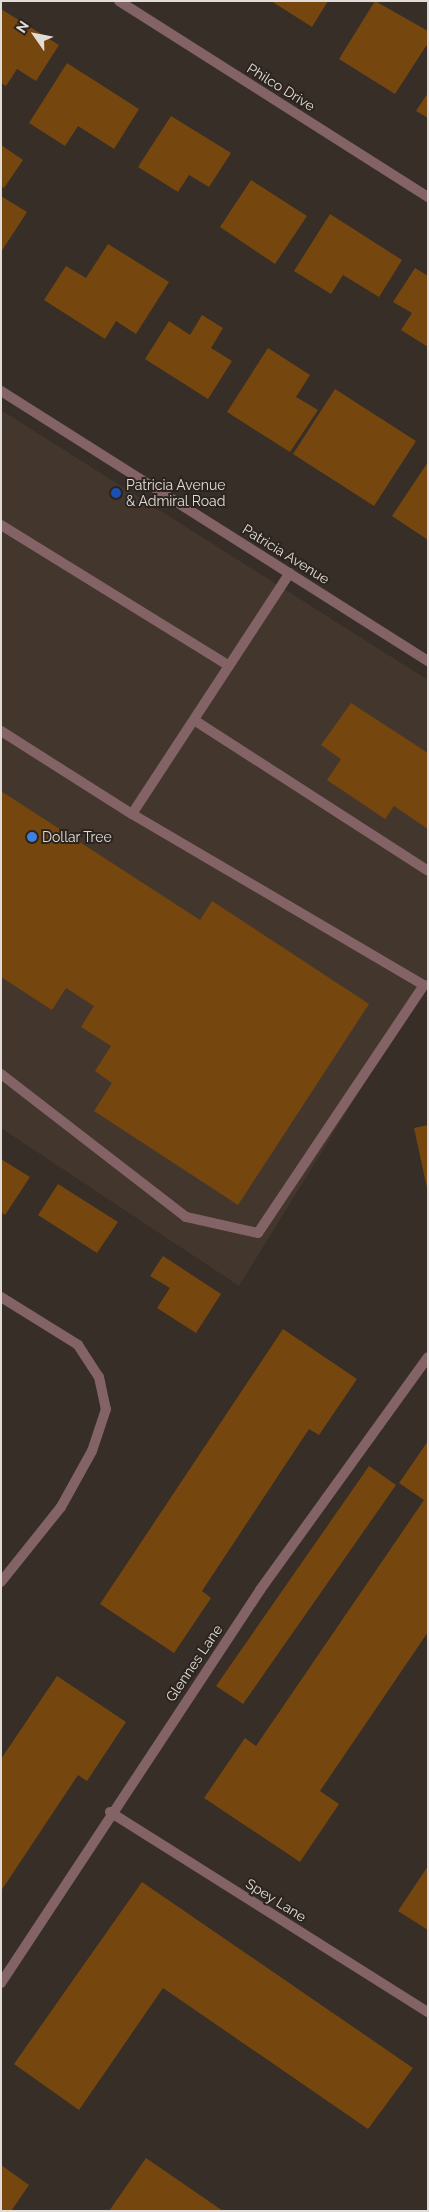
<!DOCTYPE html>
<style>
body{margin:0}
#map{position:relative;width:429px;height:2212px;overflow:hidden;background:#362e27;font-family:Raleway,sans-serif}
div>[style]{position:absolute}
[style*='--x']{left:calc(var(--x)*1px);top:calc(var(--y)*1px);width:calc(var(--w)*1px);rotate:calc(var(--a)*1deg)}
.built>*{inset:0;background:#43362c}
.building>*{inset:0;background:#76460f}
.service>*{height:10px;margin:-5px;padding:0 5px;transform-origin:5px;border-radius:5px;background:#846367}
.minor>*{height:10px;margin:-5px;padding:0 5px;transform-origin:5px;border-radius:5px;background:#846367}
.tertiary>*{height:10px;margin:-5px;padding:0 5px;transform-origin:5px;border-radius:5px;background:#846367}
.dots>*{width:14px;height:14px;translate:-50% -50%;box-sizing:border-box;border:2px solid #2c241e;border-radius:50%}
span{translate:-50% -50%;white-space:nowrap;text-align:center;line-height:1.15;-webkit-text-stroke:4px #2c241e;paint-order:stroke}
.street-label{font-size:14px;color:#e1dcd7}
.poi-label{font-size:14px;color:#e1dcd7}
.left{translate:0 -50%;text-align:left}
.frame{position:absolute;inset:0;border:2px solid #e1dcd7;pointer-events:none}
.north{position:absolute;left:10px;top:10px;width:50px;height:50px;-webkit-text-stroke:4px #2c241e;paint-order:stroke;rotate:303deg;font-size:14px;font-weight:700;line-height:20px;text-align:center;color:#e1dcd7}
.north::after{content:'';display:block;margin:auto;width:18px;height:22px;background:#e1dcd7;clip-path:polygon(50% 0,100% 100%,50% 72%,0 100%)}
</style>
<div id="map">
<div class="built">
<i style="clip-path:polygon(1px 410px,428px 680px,428px 980px,239px 1286px,1px 1128px)"></i>
</div>
<div class="building">
<i style="clip-path:polygon(271px 1px,328px 1px,312px 27px)"></i>
<i style="clip-path:polygon(375px 1px,428px 31px,428px 43px,395px 94px,339px 59px)"></i>
<i style="clip-path:polygon(1px 9px,59px 45px,36px 81px,17px 69px,6px 86px,1px 83px)"></i>
<i style="clip-path:polygon(67px 63px,139px 109px,114px 149px,78px 126px,65px 146px,29px 123px)"></i>
<i style="clip-path:polygon(428px 93px,428px 118px,416px 111px)"></i>
<i style="clip-path:polygon(171px 116px,231px 153px,209px 187px,189px 175px,178px 192px,138px 167px)"></i>
<i style="clip-path:polygon(1px 145px,23px 160px,4px 188px,1px 186px)"></i>
<i style="clip-path:polygon(251px 180px,307px 216px,275px 264px,220px 227px)"></i>
<i style="clip-path:polygon(1px 196px,27px 212px,1px 252px)"></i>
<i style="clip-path:polygon(330px 214px,402px 260px,379px 297px,343px 275px,331px 294px,294px 271px)"></i>
<i style="clip-path:polygon(108px 244px,169px 282px,136px 334px,116px 321px,105px 339px,44px 300px,66px 266px,86px 278px)"></i>
<i style="clip-path:polygon(415px 268px,428px 276px,428px 347px,401px 330px,412px 313px,393px 302px)"></i>
<i style="clip-path:polygon(202px 315px,223px 328px,211px 348px,232px 361px,208px 399px,145px 359px,169px 321px,190px 335px)"></i>
<i style="clip-path:polygon(268px 348px,310px 375px,296px 397px,318px 410px,290px 452px,227px 412px)"></i>
<i style="clip-path:polygon(335px 389px,416px 441px,374px 506px,293px 454px)"></i>
<i style="clip-path:polygon(428px 462px,428px 540px,392px 516px)"></i>
<i style="clip-path:polygon(351px 703px,428px 753px,428px 829px,394px 806px,385px 819px,327px 780px,341px 759px,321px 745px)"></i>
<i style="clip-path:polygon(1px 791px,200px 920px,212px 901px,369px 1004px,238px 1205px,94px 1111px,112px 1083px,95px 1071px,111px 1046px,81px 1027px,94px 1006px,66px 988px,52px 1010px,1px 977px)"></i>
<i style="clip-path:polygon(428px 1125px,428px 1188px,427px 1188px,414px 1128px)"></i>
<i style="clip-path:polygon(1px 1159px,30px 1177px,5px 1215px,1px 1212px)"></i>
<i style="clip-path:polygon(58px 1184px,118px 1222px,97px 1253px,38px 1215px)"></i>
<i style="clip-path:polygon(163px 1256px,221px 1294px,196px 1333px,157px 1308px,170px 1288px,150px 1276px)"></i>
<i style="clip-path:polygon(283px 1329px,357px 1379px,319px 1435px,309px 1429px,202px 1591px,211px 1598px,174px 1653px,100px 1604px)"></i>
<i style="clip-path:polygon(428px 1441px,428px 1632px,320px 1791px,339px 1804px,300px 1862px,204px 1798px,245px 1738px,256px 1746px,424px 1500px,399px 1483px)"></i>
<i style="clip-path:polygon(369px 1466px,396px 1485px,243px 1704px,216px 1686px)"></i>
<i style="clip-path:polygon(57px 1676px,126px 1722px,87px 1781px,78px 1775px,1px 1891px,1px 1759px)"></i>
<i style="clip-path:polygon(428px 1866px,428px 1930px,398px 1911px)"></i>
<i style="clip-path:polygon(142px 1882px,413px 2068px,368px 2129px,163px 1988px,79px 2110px,14px 2064px)"></i>
<i style="clip-path:polygon(146px 2158px,223px 2211px,109px 2211px)"></i>
<i style="clip-path:polygon(1px 2165px,29px 2185px,11px 2211px,1px 2211px)"></i>
</div>
<div class="service">
<i style="--x:1;--y:525;--w:268;--a:31.7"></i>
<i style="--x:194;--y:720;--w:278;--a:32.8"></i>
<i style="--x:1;--y:731;--w:155;--a:32.4"></i>
<i style="--x:132;--y:814;--w:338;--a:30.4"></i>
<i style="--x:424;--y:985;--w:298;--a:123.8"></i>
<i style="--x:258;--y:1233;--w:74;--a:-167.5"></i>
<i style="--x:186;--y:1217;--w:234;--a:-142.3"></i>
<i style="--x:132;--y:814;--w:288;--a:-56.8"></i>
</div>
<div class="minor">
<i style="--x:119;--y:1;--w:366;--a:32.4"></i>
<i style="--x:1;--y:1297;--w:91;--a:31.9"></i>
<i style="--x:78;--y:1345;--w:38;--a:57"></i>
<i style="--x:99;--y:1377;--w:33;--a:78"></i>
<i style="--x:106;--y:1409;--w:44;--a:108.4"></i>
<i style="--x:92;--y:1451;--w:64;--a:119"></i>
<i style="--x:61;--y:1507;--w:96;--a:128.7"></i>
<i style="--x:110;--y:1812;--w:376;--a:32.2"></i>
<i style="--x:1;--y:1983;--w:471;--a:-56.6"></i>
<i style="--x:260;--y:1590;--w:287;--a:-54.2"></i>
</div>
<div class="tertiary">
<i style="--x:1;--y:391;--w:505;--a:32.31"></i>
</div>
<div class="dots">
<i style="left:116px;top:493px;background:#1a4fb4"></i>
<i style="left:32px;top:837px;background:#3f7fe0"></i>
</div>
<div class="street-label">
<span style="left:281px;top:87px;rotate:32deg">Philco Drive</span>
<span style="left:286px;top:554px;rotate:32deg">Patricia Avenue</span>
<span style="left:194px;top:1663px;rotate:-56deg">Glennes Lane</span>
<span style="left:276px;top:1900px;rotate:32deg">Spey Lane</span>
</div>
<div class="poi-label">
<span class="left" style="left:126px;top:493px">Patricia Avenue<br>&amp; Admiral Road</span>
<span class="left" style="left:42px;top:837px">Dollar Tree</span>
</div>
<div class="frame"></div>
<div class="north">N</div>
</div>
